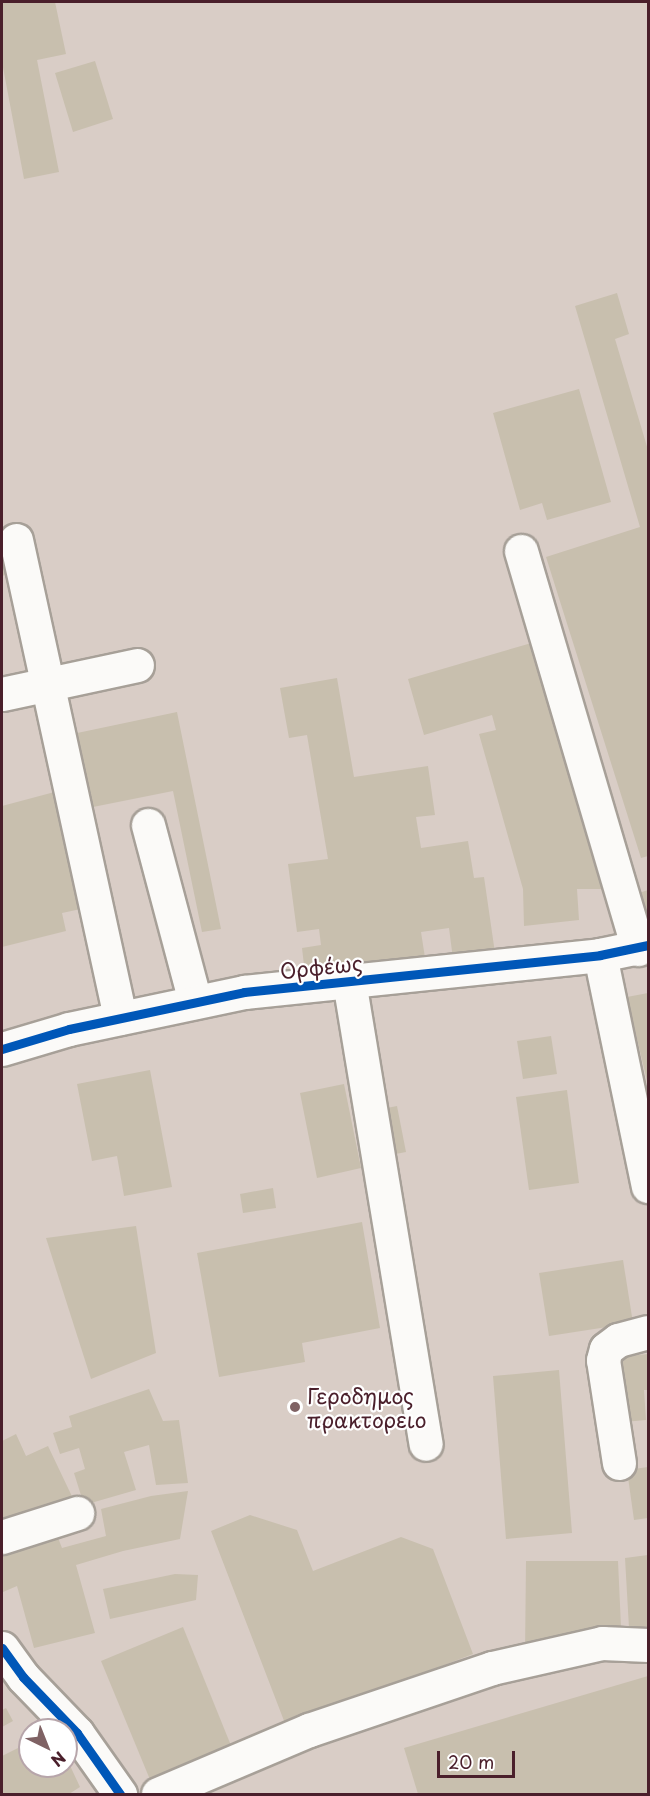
<!DOCTYPE html>
<meta charset="utf-8">
<style>
body{margin:0}
#map{position:relative;width:650px;height:1796px;overflow:hidden;background:#e2dfce;font-family:"Playpen Sans",sans-serif}
div>[style]{position:absolute}
[style*='--x']{left:calc(var(--x)*1px);top:calc(var(--y)*1px);width:calc(var(--w)*1px);rotate:calc(var(--a)*1deg)}
.industrial>*{inset:0;background:#d9cdc6}
.building>*{inset:0;background:#c8bfae}
.roads{filter:drop-shadow(2px 0 #a7a098) drop-shadow(-2px 0 #a7a098) drop-shadow(0 2px #a7a098) drop-shadow(0 -2px #a7a098)}
.minor>*{height:33px;margin:-16.5px;padding:0 16.5px;transform-origin:16.5px;border-radius:16.5px;background:#fbfaf8}
.cycleway>*{height:9px;margin:-4.5px;padding:0 4.5px;transform-origin:4.5px;border-radius:4.5px;background:#0057b8}
.dots>*{width:16px;height:16px;translate:-50% -50%;box-sizing:border-box;border:3px solid #fff;border-radius:50%}
span{translate:-50% -50%;white-space:nowrap;text-align:center;line-height:1.15;-webkit-text-stroke:4.5px #fff;paint-order:stroke}
.street-label{font-size:21px;color:#4a1f2b}
.poi-label{font-size:21px;color:#4a1f2b}
.left{translate:0 -50%;text-align:left}
.frame{position:absolute;inset:0;border:3px solid #4a1f2b;pointer-events:none}
.north{position:absolute;left:18px;top:1718px;width:60px;height:60px;box-sizing:border-box;background:#fff;border:2px solid #b7a5aa;border-radius:50%;rotate:137deg;font-size:16px;font-weight:700;line-height:24px;text-align:center;color:#4a1f2b}
.north::after{content:'';display:block;margin:auto;width:21px;height:27px;background:#7f6264;clip-path:polygon(50% 0,100% 100%,50% 72%,0 100%)}
.scale{position:absolute;left:437px;top:1751px;width:78px;height:27px;box-sizing:border-box;border:3px solid #4a1f2b;border-top:0;padding-left:8px;font-size:18px;line-height:21px;white-space:nowrap;color:#4a1f2b;-webkit-text-stroke:4px #fff;paint-order:stroke}
</style>
<div id="map">
<div class="industrial">
<i style="clip-path:polygon(evenodd,2px 2px,648px 2px,648px 1794px,2px 1794px,2px 2px,30px 1730px,66px 1730px,66px 1766px,30px 1766px,30px 1730px)"></i>
</div>
<div class="building">
<i style="clip-path:polygon(2px 2px,55px 2px,66px 54px,37px 60px,59px 172px,24px 179px,2px 62px)"></i>
<i style="clip-path:polygon(95px 61px,113px 119px,73px 132px,55px 73px)"></i>
<i style="clip-path:polygon(617px 293px,629px 334px,615px 339px,648px 450px,648px 856px,641px 858px,546px 557px,640px 527px,575px 306px)"></i>
<i style="clip-path:polygon(579px 389px,611px 502px,547px 520px,542px 503px,520px 510px,493px 413px)"></i>
<i style="clip-path:polygon(2px 561px,5px 575px,2px 576px)"></i>
<i style="clip-path:polygon(535px 642px,606px 889px,577px 889px,579px 920px,524px 926px,523px 889px,479px 734px,496px 730px,492px 715px,424px 735px,408px 679px)"></i>
<i style="clip-path:polygon(337px 678px,354px 777px,428px 766px,435px 815px,416px 817px,421px 848px,468px 841px,474px 878px,484px 877px,495px 953px,453px 959px,449px 928px,421px 932px,426px 964px,306px 982px,302px 948px,321px 945px,319px 929px,297px 932px,288px 864px,328px 859px,307px 735px,289px 738px,280px 688px)"></i>
<i style="clip-path:polygon(177px 712px,221px 929px,202px 932px,173px 791px,78px 810px,63px 736px)"></i>
<i style="clip-path:polygon(62px 790px,90px 907px,62px 913px,66px 931px,2px 947px,2px 806px)"></i>
<i style="clip-path:polygon(648px 890px,648px 918px,643px 920px,636px 894px)"></i>
<i style="clip-path:polygon(648px 993px,648px 1085px,627px 997px)"></i>
<i style="clip-path:polygon(551px 1036px,557px 1074px,523px 1079px,517px 1041px)"></i>
<i style="clip-path:polygon(150px 1070px,172px 1187px,124px 1196px,117px 1156px,92px 1161px,77px 1084px)"></i>
<i style="clip-path:polygon(344px 1084px,361px 1168px,317px 1178px,300px 1093px)"></i>
<i style="clip-path:polygon(567px 1090px,579px 1183px,529px 1190px,516px 1097px)"></i>
<i style="clip-path:polygon(397px 1106px,406px 1152px,385px 1156px,377px 1110px)"></i>
<i style="clip-path:polygon(273px 1188px,276px 1208px,243px 1213px,240px 1194px)"></i>
<i style="clip-path:polygon(362px 1222px,380px 1328px,302px 1343px,305px 1362px,219px 1377px,197px 1253px)"></i>
<i style="clip-path:polygon(136px 1226px,156px 1353px,91px 1379px,46px 1238px)"></i>
<i style="clip-path:polygon(623px 1260px,633px 1323px,549px 1336px,539px 1273px)"></i>
<i style="clip-path:polygon(648px 1354px,648px 1390px,644px 1390px,646px 1420px,624px 1422px,619px 1357px)"></i>
<i style="clip-path:polygon(559px 1370px,572px 1533px,506px 1539px,493px 1376px)"></i>
<i style="clip-path:polygon(149px 1389px,163px 1421px,179px 1420px,188px 1483px,156px 1485px,149px 1445px,124px 1452px,136px 1490px,84px 1505px,74px 1473px,85px 1469px,79px 1448px,60px 1454px,53px 1433px,72px 1427px,69px 1416px)"></i>
<i style="clip-path:polygon(16px 1434px,26px 1456px,48px 1446px,78px 1509px,2px 1530px,2px 1441px)"></i>
<i style="clip-path:polygon(648px 1467px,648px 1518px,634px 1520px,627px 1470px)"></i>
<i style="clip-path:polygon(188px 1491px,180px 1539px,123px 1551px,76px 1565px,95px 1633px,34px 1648px,17px 1586px,3px 1592px,2px 1588px,2px 1545px,53px 1525px,62px 1548px,106px 1536px,101px 1509px,151px 1496px)"></i>
<i style="clip-path:polygon(250px 1515px,297px 1530px,313px 1571px,401px 1537px,433px 1549px,473px 1654px,286px 1726px,211px 1531px)"></i>
<i style="clip-path:polygon(648px 1555px,648px 1628px,629px 1628px,625px 1558px)"></i>
<i style="clip-path:polygon(526px 1561px,618px 1561px,621px 1627px,525px 1654px)"></i>
<i style="clip-path:polygon(175px 1574px,198px 1575px,196px 1600px,110px 1619px,103px 1589px)"></i>
<i style="clip-path:polygon(183px 1627px,232px 1748px,151px 1782px,101px 1661px)"></i>
<i style="clip-path:polygon(648px 1676px,648px 1794px,418px 1794px,404px 1748px)"></i>
<i style="clip-path:polygon(6px 1708px,13px 1721px,2px 1727px,2px 1710px)"></i>
<i style="clip-path:polygon(30px 1742px,30px 1766px,66px 1766px,66px 1757px,80px 1787px,69px 1794px,2px 1794px,2px 1756px)"></i>
</div>
<div class="roads">
<div class="minor">
<i style="--x:16;--y:540;--w:489;--a:77.7"></i>
<i style="--x:521;--y:551;--w:415;--a:73.6"></i>
<i style="--x:2;--y:694;--w:138;--a:-12.1"></i>
<i style="--x:148;--y:825;--w:183;--a:75.1"></i>
<i style="--x:600;--y:955;--w:236;--a:78.3"></i>
<i style="--x:349;--y:981;--w:469;--a:80.6"></i>
<i style="--x:2;--y:1049;--w:70;--a:-16.6"></i>
<i style="--x:69;--y:1029;--w:179;--a:-11.9"></i>
<i style="--x:244;--y:992;--w:358;--a:-5.9"></i>
<i style="--x:600;--y:955;--w:49;--a:-11.8"></i>
<i style="--x:619;--y:1463;--w:104;--a:-98.8"></i>
<i style="--x:603;--y:1360;--w:11;--a:-75"></i>
<i style="--x:606;--y:1349;--w:15;--a:-37"></i>
<i style="--x:618;--y:1340;--w:31;--a:-15"></i>
<i style="--x:2;--y:1537;--w:79;--a:-17.7"></i>
<i style="--x:2;--y:1648;--w:36;--a:54"></i>
<i style="--x:23;--y:1677;--w:78;--a:46"></i>
<i style="--x:77;--y:1733;--w:75;--a:54.8"></i>
<i style="--x:158;--y:1794;--w:164;--a:-23"></i>
<i style="--x:309;--y:1730;--w:193;--a:-18.7"></i>
<i style="--x:492;--y:1668;--w:113;--a:-12.8"></i>
<i style="--x:602;--y:1643;--w:46;--a:2.5"></i>
</div>
</div>
<div class="cycleway">
<i style="--x:2;--y:1049;--w:70;--a:-16.6"></i>
<i style="--x:69;--y:1029;--w:179;--a:-11.9"></i>
<i style="--x:244;--y:992;--w:358;--a:-5.9"></i>
<i style="--x:600;--y:955;--w:49;--a:-11.8"></i>
<i style="--x:2;--y:1648;--w:36;--a:54"></i>
<i style="--x:23;--y:1677;--w:78;--a:46"></i>
<i style="--x:77;--y:1733;--w:75;--a:54.8"></i>
</div>
<div class="dots">
<i style="left:295px;top:1407px;background:#7f6264"></i>
</div>
<div class="street-label">
<span style="left:321px;top:966px;rotate:-6deg">Ορφέως</span>
</div>
<div class="poi-label">
<span class="left" style="left:307px;top:1407px">Γεροδημος<br>πρακτορειο</span>
</div>
<div class="frame"></div>
<div class="north">N</div>
<div class="scale">20 m</div>
</div>
